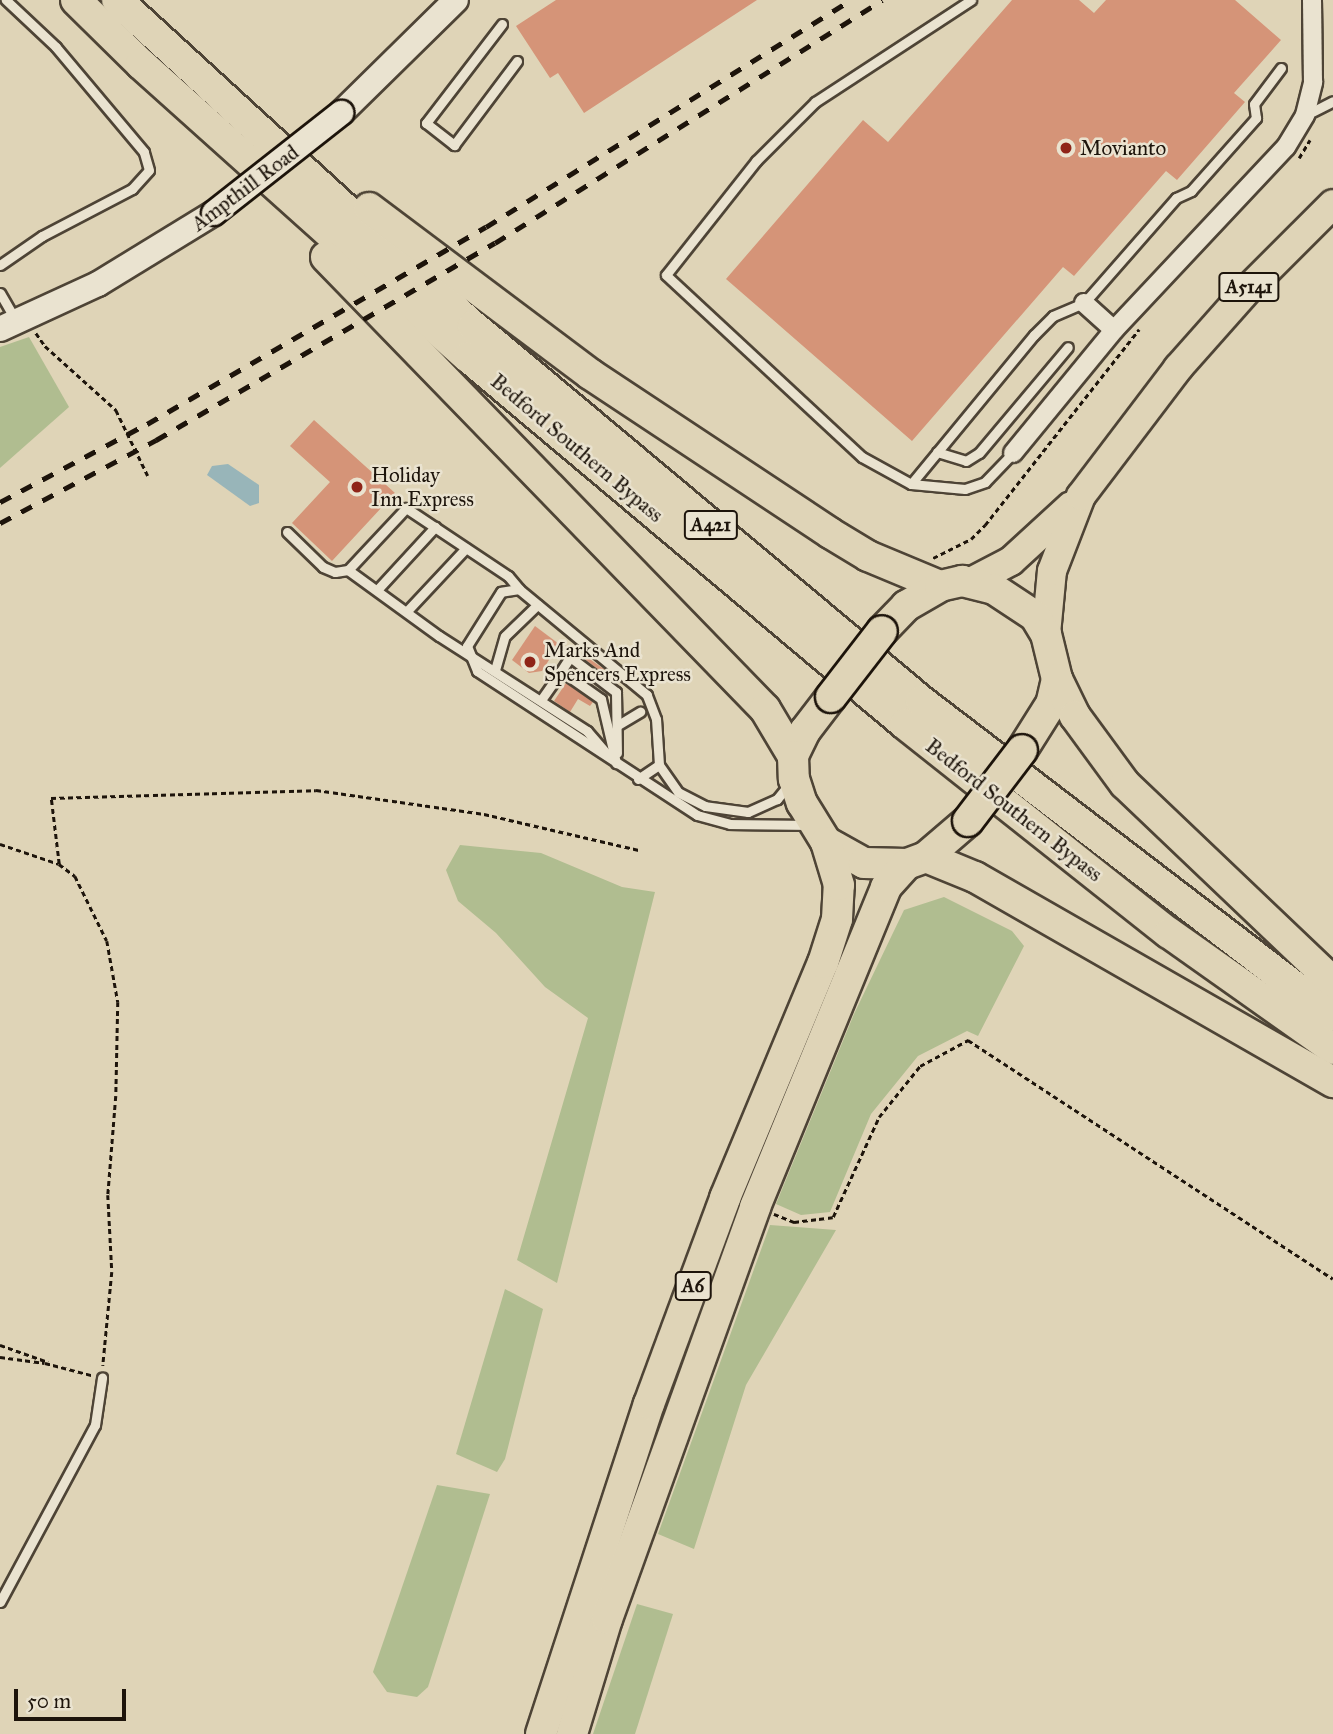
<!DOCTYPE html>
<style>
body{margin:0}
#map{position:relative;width:1333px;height:1734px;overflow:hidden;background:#dfd4b7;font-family:"IM FELL Great Primer",serif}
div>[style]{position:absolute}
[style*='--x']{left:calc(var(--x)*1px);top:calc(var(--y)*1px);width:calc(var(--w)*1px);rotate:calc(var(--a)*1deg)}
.green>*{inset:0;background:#b0bd90}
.water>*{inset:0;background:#98b5b9}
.building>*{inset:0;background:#d59478}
.path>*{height:2.5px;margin-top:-1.25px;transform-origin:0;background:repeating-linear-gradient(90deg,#1d140b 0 5px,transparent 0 8.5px)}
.roads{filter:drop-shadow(2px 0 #4e4436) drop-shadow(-2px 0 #4e4436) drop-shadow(0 2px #4e4436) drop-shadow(0 -2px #4e4436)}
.service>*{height:9px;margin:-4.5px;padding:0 4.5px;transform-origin:4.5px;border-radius:4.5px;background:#eae3d0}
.minor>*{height:18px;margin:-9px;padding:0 9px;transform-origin:9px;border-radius:9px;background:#eae3d0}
.secondary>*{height:24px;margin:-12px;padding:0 12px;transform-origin:12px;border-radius:12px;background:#eae3d0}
.primary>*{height:28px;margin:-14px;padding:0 14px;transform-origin:14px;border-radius:14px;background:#dfd4b7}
.trunk>*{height:30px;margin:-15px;padding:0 15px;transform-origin:15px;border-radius:15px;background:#dfd4b7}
.rail>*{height:4.5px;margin-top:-2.25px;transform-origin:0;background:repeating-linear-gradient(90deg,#1d140b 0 12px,transparent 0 24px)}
.bridges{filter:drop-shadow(2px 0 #1d140b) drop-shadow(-2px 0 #1d140b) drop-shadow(0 2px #1d140b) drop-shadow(0 -2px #1d140b)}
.secondary-bridge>*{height:24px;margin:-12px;padding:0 12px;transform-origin:12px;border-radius:12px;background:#eae3d0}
.trunk-bridge>*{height:30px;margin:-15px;padding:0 15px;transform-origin:15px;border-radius:15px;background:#dfd4b7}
.dots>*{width:19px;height:19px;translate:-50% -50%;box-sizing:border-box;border:4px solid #eae3d0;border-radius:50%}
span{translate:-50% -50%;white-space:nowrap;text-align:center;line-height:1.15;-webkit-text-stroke:5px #eae3d0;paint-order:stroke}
.shield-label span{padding:2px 5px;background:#eae3d0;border:2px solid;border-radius:5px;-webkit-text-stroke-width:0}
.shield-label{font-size:19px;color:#1d140b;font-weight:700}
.poi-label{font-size:21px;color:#1d140b}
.left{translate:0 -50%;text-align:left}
.street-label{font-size:21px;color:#1d140b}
.scale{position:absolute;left:14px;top:1689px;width:112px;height:32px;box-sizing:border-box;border:4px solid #1d140b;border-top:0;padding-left:9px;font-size:21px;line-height:24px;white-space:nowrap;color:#1d140b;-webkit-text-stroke:5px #eae3d0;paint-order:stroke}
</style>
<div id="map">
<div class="green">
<i style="clip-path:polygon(29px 337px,69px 407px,0 468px,0 347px)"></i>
<i style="clip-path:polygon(460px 845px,541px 853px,622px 887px,655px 892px,557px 1283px,517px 1260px,588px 1018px,545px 987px,496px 933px,458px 901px,446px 870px)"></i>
<i style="clip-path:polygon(944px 897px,1012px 931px,1024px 946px,978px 1036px,967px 1031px,918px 1056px,871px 1114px,830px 1212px,801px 1215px,776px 1204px,854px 1014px,904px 910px)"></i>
<i style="clip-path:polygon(770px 1225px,836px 1230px,746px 1385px,694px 1549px,658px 1534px)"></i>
<i style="clip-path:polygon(505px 1289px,543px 1309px,505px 1459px,497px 1472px,456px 1454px)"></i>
<i style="clip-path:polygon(437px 1485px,490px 1494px,428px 1687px,417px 1697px,387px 1692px,373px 1672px)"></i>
<i style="clip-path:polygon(637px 1604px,673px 1614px,635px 1734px,593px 1734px)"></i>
</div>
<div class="water">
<i style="clip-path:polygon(228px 464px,259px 485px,259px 503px,250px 506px,207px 475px,212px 466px)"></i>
</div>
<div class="building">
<i style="clip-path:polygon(556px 0,757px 0,584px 113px,558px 73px,550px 78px,516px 26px)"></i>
<i style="clip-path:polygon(1012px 0,1079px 0,1094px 13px,1106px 0,1235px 0,1281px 40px,1234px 93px,1245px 102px,1177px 180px,1166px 171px,1074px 276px,1063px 267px,912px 441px,726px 279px,863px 120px,888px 142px)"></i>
<i style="clip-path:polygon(314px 420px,395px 493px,332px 561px,292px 523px,330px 482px,290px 446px)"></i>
<i style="clip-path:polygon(535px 626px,559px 644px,542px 671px,529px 673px,512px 660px)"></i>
<i style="clip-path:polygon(584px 655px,611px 674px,609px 678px,582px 657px)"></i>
<i style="clip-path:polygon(566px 683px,593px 702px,590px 706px,578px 699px,570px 712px,554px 701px)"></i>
</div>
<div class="path">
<i style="--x:1299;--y:158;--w:21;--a:-59"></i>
<i style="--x:36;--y:333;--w:16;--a:55"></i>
<i style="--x:45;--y:346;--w:96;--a:42"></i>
<i style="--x:116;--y:410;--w:73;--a:64.1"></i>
<i style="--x:933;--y:558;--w:42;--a:-26.6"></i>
<i style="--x:971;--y:539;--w:20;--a:-45"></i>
<i style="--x:985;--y:525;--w:249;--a:-51.8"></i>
<i style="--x:0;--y:844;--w:62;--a:18.7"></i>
<i style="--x:59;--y:864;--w:20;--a:37"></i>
<i style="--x:75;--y:876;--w:72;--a:63.8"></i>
<i style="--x:107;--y:941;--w:62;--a:79.8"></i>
<i style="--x:118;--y:1002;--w:94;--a:91.2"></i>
<i style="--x:116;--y:1096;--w:99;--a:94.6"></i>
<i style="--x:108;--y:1195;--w:77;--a:87"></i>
<i style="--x:112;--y:1272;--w:94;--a:95.5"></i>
<i style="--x:59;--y:864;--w:66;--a:-96.9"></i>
<i style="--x:51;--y:798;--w:265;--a:-1.7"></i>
<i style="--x:316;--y:790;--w:170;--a:8.1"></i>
<i style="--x:484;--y:814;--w:159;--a:13.1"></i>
<i style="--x:774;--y:1214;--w:22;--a:22"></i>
<i style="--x:794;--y:1222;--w:39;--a:-7"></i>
<i style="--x:833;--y:1217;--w:110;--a:-65.3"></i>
<i style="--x:879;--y:1117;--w:65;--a:-51.2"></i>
<i style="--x:920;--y:1066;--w:55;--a:-28.4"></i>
<i style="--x:968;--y:1040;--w:436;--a:33.2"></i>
<i style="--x:0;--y:1345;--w:51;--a:19.5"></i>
<i style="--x:0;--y:1357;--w:45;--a:7.6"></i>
<i style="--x:45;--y:1363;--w:48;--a:14.6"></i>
</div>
<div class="roads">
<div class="service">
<i style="--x:971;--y:0;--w:186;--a:146.8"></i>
<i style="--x:815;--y:102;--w:83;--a:135"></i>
<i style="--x:756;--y:161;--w:145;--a:128.3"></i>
<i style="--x:666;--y:275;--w:267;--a:42.9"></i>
<i style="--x:862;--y:457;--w:56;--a:28.9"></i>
<i style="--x:911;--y:484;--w:193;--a:-50.5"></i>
<i style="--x:1034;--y:335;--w:27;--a:-45"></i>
<i style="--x:1053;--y:316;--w:34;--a:-23"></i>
<i style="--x:1084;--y:303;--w:140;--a:-48.8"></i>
<i style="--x:1176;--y:198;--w:17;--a:-25"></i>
<i style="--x:1191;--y:191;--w:98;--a:-48.3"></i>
<i style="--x:1256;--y:118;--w:14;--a:-98"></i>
<i style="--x:1254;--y:104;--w:45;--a:-53.1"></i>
<i style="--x:502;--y:24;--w:125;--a:127.5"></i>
<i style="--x:426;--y:123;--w:36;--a:38"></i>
<i style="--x:454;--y:145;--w:105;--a:-53.1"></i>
<i style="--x:1306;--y:115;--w:30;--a:-27"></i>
<i style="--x:0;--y:265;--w:51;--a:-34.6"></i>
<i style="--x:42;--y:236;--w:102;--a:-27.6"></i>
<i style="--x:132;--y:189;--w:25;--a:-48"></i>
<i style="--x:149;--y:170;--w:19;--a:-106"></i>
<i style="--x:144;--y:152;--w:137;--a:-130"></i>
<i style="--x:56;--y:47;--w:69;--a:-136.8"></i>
<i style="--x:0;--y:293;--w:30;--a:60"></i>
<i style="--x:937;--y:452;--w:30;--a:17"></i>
<i style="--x:966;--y:461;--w:15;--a:-32"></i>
<i style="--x:979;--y:453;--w:138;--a:-50"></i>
<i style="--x:911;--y:484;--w:54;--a:5.3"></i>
<i style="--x:965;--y:489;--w:21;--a:-19"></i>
<i style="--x:985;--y:482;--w:40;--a:-46"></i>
<i style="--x:287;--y:532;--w:50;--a:44.2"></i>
<i style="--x:323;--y:567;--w:13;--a:23"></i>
<i style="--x:335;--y:572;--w:13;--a:-9"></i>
<i style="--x:519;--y:589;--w:17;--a:-130"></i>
<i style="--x:508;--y:576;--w:123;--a:-146.3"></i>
<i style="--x:406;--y:508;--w:85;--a:133.1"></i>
<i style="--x:348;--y:570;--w:112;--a:36"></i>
<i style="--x:439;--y:636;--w:176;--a:32.7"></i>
<i style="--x:587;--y:731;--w:33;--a:49"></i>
<i style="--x:377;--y:590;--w:86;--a:-47.4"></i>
<i style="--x:407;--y:611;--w:86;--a:-46.9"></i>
<i style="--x:495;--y:670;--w:35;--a:-74"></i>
<i style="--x:505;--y:636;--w:45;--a:-44.1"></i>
<i style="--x:561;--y:671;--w:17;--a:-57"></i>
<i style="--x:570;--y:657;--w:58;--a:37.3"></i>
<i style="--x:616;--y:692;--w:61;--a:89.1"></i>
<i style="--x:541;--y:700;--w:35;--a:-55"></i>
<i style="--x:561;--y:671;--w:49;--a:35"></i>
<i style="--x:601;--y:699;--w:66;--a:76.8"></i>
<i style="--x:618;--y:725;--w:26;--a:-31"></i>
<i style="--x:638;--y:779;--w:25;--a:-34"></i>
<i style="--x:790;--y:783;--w:21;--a:129"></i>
<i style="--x:777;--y:799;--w:32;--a:156"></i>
<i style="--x:748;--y:812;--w:43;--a:-172.1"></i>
<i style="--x:705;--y:806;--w:30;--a:-153"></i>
<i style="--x:678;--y:792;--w:33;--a:-125"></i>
<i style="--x:659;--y:765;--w:46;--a:-93.7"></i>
<i style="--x:656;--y:719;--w:26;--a:-111"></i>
<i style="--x:647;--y:695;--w:166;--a:-140.4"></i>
<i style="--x:519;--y:589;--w:18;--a:171"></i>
<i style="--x:501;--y:592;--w:64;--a:122.2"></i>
<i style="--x:467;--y:646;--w:27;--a:68"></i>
<i style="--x:477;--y:671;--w:263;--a:33.2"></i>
<i style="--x:697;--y:815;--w:34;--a:15"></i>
<i style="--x:730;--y:824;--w:78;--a:0.7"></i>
<i style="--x:0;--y:1602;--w:201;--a:-61.8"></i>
<i style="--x:95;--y:1425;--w:48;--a:-81.5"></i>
</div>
<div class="minor">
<i style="--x:1084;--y:303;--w:40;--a:42"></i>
<i style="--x:1013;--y:453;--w:159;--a:-50.6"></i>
<i style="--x:1114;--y:330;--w:251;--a:-46.8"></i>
<i style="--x:1286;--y:147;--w:37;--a:-59"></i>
<i style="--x:1305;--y:115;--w:34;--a:-76"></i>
<i style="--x:1313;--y:82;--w:82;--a:-90.7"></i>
</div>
<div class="secondary">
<i style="--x:341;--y:113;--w:161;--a:-44.5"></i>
<i style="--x:0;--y:329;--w:108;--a:-24.7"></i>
<i style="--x:98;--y:284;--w:136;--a:-31.5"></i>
</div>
<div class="primary">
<i style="--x:971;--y:582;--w:45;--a:-27.7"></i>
<i style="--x:1011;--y:561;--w:81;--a:-42.5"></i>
<i style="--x:1046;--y:634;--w:63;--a:-84.6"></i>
<i style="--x:1052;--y:571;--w:80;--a:-68.9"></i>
<i style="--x:1081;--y:496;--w:161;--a:-52.8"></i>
<i style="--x:1178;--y:368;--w:108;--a:-48.4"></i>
<i style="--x:1250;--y:287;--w:117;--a:-45"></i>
</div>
<div class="trunk">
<i style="--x:76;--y:0;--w:91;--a:44.6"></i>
<i style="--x:141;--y:64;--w:439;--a:41.9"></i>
<i style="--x:468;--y:357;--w:571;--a:40.02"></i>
<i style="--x:905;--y:724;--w:337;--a:38.4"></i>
<i style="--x:1169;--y:933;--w:201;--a:35.3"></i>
<i style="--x:117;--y:0;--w:483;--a:42.5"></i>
<i style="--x:473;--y:326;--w:584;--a:39.93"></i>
<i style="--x:921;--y:701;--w:519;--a:37.4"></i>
<i style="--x:369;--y:208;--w:276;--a:36.9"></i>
<i style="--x:590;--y:374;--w:288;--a:33.5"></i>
<i style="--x:830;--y:533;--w:44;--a:31.2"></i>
<i style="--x:868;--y:556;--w:78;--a:22.6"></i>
<i style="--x:326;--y:257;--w:630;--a:45.84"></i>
<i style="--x:765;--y:709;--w:55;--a:59.2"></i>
<i style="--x:882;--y:631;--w:35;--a:-46"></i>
<i style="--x:906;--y:606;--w:39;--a:-30"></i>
<i style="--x:940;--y:586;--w:23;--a:-13"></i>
<i style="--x:962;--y:581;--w:33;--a:14"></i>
<i style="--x:994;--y:589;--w:49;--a:33.4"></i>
<i style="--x:1035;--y:616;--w:21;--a:59"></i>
<i style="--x:1046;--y:634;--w:46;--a:76.3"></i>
<i style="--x:1057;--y:679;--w:26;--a:103"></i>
<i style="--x:1051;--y:704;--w:54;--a:122.2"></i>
<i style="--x:1057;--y:679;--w:41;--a:64.1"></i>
<i style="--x:1075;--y:716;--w:84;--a:53.7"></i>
<i style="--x:1125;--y:784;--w:287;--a:43.6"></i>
<i style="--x:831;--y:697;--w:43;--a:127.4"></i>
<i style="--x:805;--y:731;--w:28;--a:116"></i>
<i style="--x:793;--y:756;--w:23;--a:88"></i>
<i style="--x:794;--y:779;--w:25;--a:72"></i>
<i style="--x:802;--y:803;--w:46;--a:58.4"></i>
<i style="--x:826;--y:842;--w:43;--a:28.9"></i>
<i style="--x:864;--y:863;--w:43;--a:1.3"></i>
<i style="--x:907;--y:864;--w:20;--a:-20"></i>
<i style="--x:926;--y:857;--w:55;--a:-40.6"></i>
<i style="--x:926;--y:857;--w:53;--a:22.2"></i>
<i style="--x:975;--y:877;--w:413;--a:29.8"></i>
<i style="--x:541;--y:1734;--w:347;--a:-71.9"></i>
<i style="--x:649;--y:1404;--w:220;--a:-69.7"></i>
<i style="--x:725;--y:1198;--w:255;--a:-67.4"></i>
<i style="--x:823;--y:963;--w:46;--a:-72.3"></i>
<i style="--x:837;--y:919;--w:34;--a:-87"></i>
<i style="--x:839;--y:885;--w:45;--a:-106.8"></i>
<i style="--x:572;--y:1734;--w:120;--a:-73.1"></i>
<i style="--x:607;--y:1619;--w:438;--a:-70.2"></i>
<i style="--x:755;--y:1207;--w:346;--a:-67.7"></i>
<i style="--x:886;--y:887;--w:31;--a:-48"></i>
</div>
</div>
<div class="rail">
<i style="--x:0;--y:502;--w:166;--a:-28"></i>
<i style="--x:147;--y:424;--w:392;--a:-30.2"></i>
<i style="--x:486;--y:227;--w:429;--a:-31.9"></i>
<i style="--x:0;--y:523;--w:177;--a:-28"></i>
<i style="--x:156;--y:440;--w:392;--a:-30.2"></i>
<i style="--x:495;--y:243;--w:457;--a:-32.1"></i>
</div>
<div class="bridges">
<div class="secondary-bridge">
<i style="--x:214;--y:213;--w:162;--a:-38.2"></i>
</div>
<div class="trunk-bridge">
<i style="--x:831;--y:697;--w:83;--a:-52.3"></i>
<i style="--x:968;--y:821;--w:89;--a:-52.7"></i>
</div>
</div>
<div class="dots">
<i style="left:1066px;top:148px;background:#8f2418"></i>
<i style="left:357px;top:487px;background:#8f2418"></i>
<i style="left:530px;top:662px;background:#8f2418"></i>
</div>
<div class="shield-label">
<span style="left:1249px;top:287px">A5141</span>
<span style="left:711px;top:525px">A421</span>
<span style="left:693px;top:1286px">A6</span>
</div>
<div class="poi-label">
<span class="left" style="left:1080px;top:148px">Movianto</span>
<span class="left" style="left:371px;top:487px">Holiday<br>Inn Express</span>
<span class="left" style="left:544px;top:662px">Marks And<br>Spencers Express</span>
</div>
<div class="street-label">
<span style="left:245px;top:188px;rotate:-37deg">Ampthill Road</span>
<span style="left:577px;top:448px;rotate:40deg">Bedford Southern Bypass</span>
<span style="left:1014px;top:810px;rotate:38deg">Bedford Southern Bypass</span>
</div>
<div class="scale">50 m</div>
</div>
